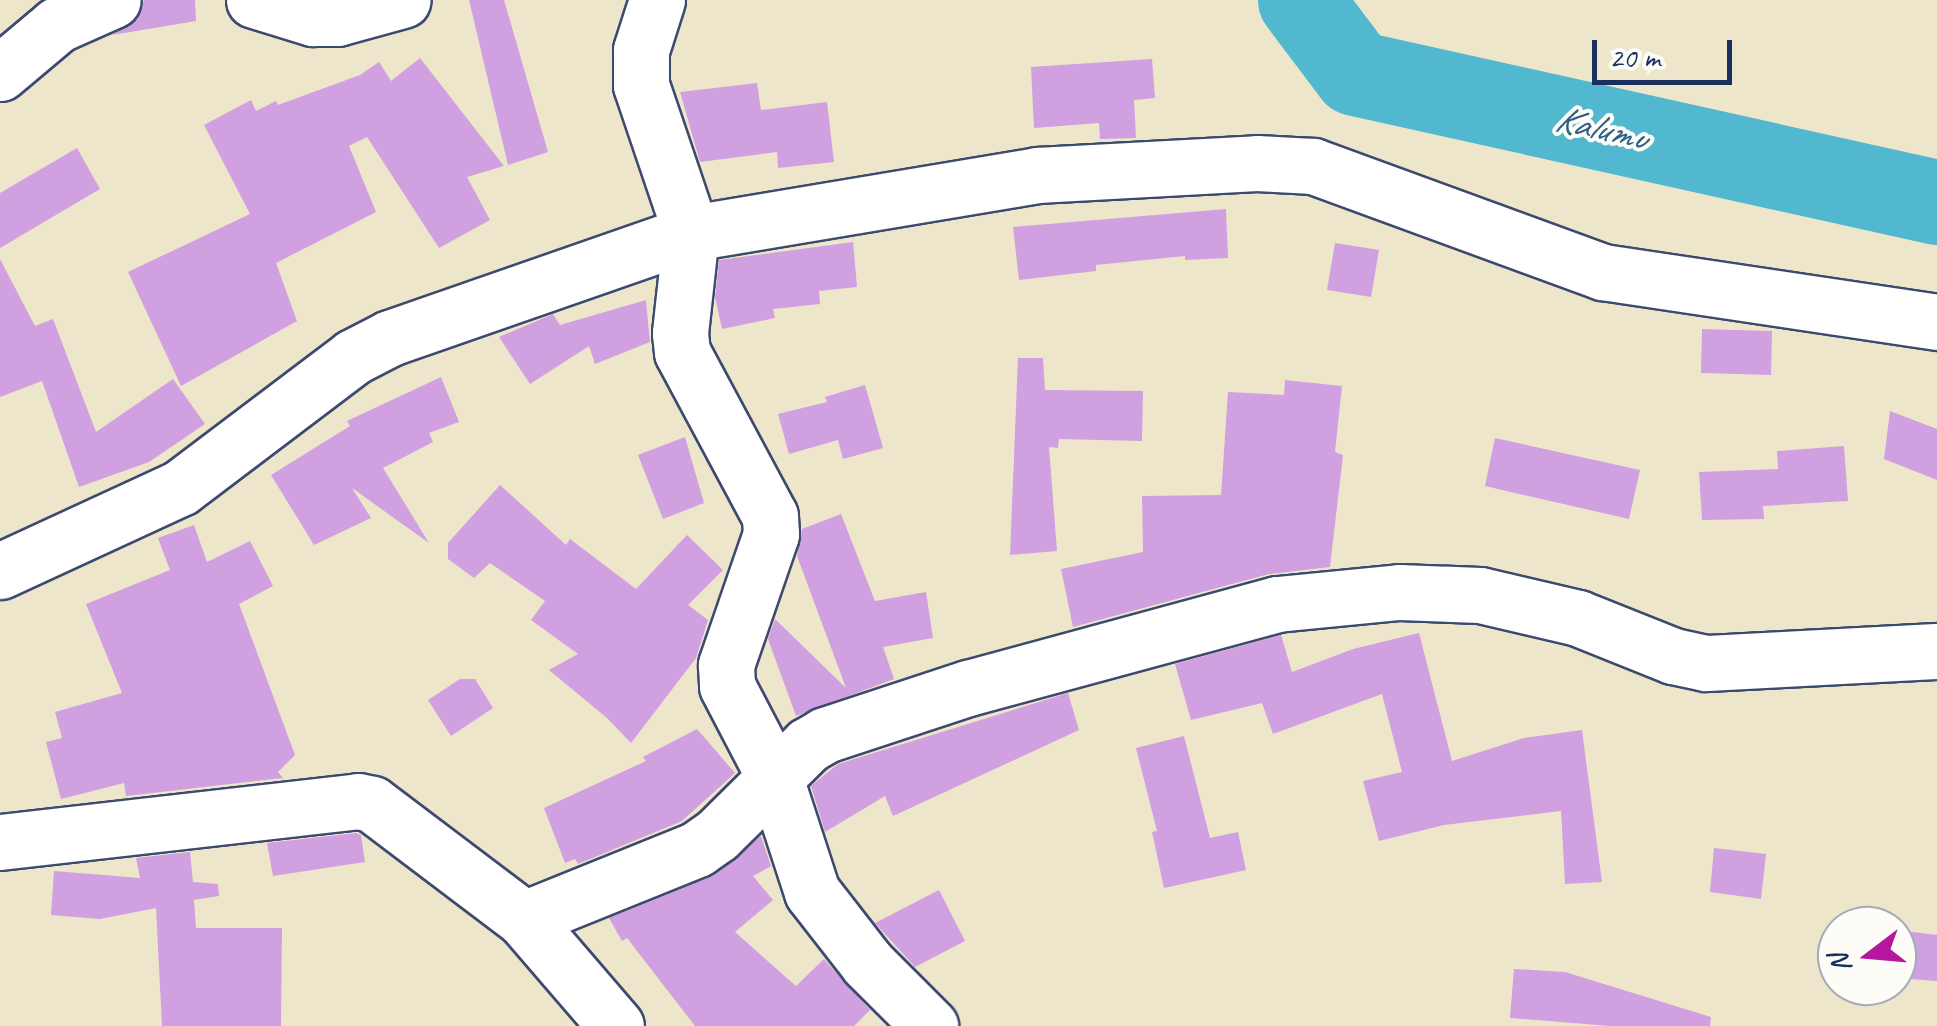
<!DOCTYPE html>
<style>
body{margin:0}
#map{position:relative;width:1937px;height:1026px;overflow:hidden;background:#eee6ca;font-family:Caveat,sans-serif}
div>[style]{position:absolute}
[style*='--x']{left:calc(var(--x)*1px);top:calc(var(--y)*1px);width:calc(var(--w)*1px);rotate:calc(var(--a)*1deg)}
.river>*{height:85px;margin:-42.5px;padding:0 42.5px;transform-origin:42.5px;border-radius:42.5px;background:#52b8d0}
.building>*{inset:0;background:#d0a0e0}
.roads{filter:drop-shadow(2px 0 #3b4a6e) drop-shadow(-2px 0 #3b4a6e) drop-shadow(0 2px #3b4a6e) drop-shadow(0 -2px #3b4a6e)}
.minor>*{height:55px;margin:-27.5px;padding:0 27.5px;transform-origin:27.5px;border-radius:27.5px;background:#fff}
span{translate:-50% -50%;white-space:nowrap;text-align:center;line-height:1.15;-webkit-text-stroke:8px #fdfcf7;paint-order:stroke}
.water-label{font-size:38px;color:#2e5f86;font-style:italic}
.north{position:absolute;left:1817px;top:906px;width:100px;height:100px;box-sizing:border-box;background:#fdfcf7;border:2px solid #a3aaba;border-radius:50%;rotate:254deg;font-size:28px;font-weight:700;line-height:40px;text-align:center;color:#1b2f5e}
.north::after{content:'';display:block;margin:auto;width:35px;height:45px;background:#b5179e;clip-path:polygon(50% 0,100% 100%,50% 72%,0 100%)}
.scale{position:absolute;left:1592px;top:40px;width:140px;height:45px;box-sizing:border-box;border:5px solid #1b2f5e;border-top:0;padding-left:12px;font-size:30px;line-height:35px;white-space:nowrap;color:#1b2f5e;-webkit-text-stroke:8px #fdfcf7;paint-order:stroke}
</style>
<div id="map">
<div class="river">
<i style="--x:1300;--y:0;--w:91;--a:53"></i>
<i style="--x:1355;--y:73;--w:596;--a:12.5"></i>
</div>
<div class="building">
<i style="clip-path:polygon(144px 0,195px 0,196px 21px,112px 35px,138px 19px)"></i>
<i style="clip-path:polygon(469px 0,504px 0,548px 152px,508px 165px)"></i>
<i style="clip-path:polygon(420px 58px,504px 166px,467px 177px,490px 220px,439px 248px,367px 137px,349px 146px,376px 212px,276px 263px,297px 321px,181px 386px,128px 272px,250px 214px,204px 125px,251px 100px,256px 111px,276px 101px,278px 105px,360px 75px,379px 62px,391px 81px)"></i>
<i style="clip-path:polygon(1152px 59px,1155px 98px,1134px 100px,1136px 138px,1100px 139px,1099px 123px,1034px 128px,1031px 67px)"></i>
<i style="clip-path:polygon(757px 83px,761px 110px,827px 102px,834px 162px,778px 168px,777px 152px,700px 162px,680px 92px)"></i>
<i style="clip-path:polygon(77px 148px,100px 189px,0 248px,0 193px)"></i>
<i style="clip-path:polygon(1226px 209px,1228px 258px,1185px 260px,1185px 256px,1096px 265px,1096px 271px,1019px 280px,1013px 227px)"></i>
<i style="clip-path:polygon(853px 242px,857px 287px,819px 291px,820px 304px,773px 309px,775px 318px,722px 329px,715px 297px,719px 260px)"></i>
<i style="clip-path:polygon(1335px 243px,1379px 250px,1371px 297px,1327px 290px)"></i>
<i style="clip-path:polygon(0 259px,35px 326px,53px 319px,96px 432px,173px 379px,205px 424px,149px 462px,79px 487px,42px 381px,0 397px)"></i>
<i style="clip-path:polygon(646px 300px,650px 342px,595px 364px,589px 346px,530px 384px,499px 337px,553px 314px,560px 325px)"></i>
<i style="clip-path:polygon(1702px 329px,1772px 331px,1771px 375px,1701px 373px)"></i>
<i style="clip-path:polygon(1018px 358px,1043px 358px,1045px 390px,1143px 391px,1142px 441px,1059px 439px,1058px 448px,1049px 447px,1057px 551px,1010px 555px)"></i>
<i style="clip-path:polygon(441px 377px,459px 422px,429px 433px,433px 442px,383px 468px,429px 543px,352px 488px,371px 518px,314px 545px,271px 475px,350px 426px,347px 421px)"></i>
<i style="clip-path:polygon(1285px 380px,1342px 386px,1335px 452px,1343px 455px,1330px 567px,1269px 574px,1073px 627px,1061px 569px,1143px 552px,1142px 496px,1221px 495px,1228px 392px,1284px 395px)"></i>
<i style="clip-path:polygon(865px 385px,883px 448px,843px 459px,838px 440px,789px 454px,778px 414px,827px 402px,825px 397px)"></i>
<i style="clip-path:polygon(1890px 411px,1937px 429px,1937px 480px,1884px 459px)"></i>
<i style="clip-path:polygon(685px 437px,704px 503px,663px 519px,638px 455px)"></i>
<i style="clip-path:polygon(1495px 438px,1640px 470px,1629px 519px,1485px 486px)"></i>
<i style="clip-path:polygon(1844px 446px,1848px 501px,1763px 506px,1764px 519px,1702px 520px,1699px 472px,1778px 469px,1777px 451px)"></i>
<i style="clip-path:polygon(500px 485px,566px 545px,570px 539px,636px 589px,687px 535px,723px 570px,688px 605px,708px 620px,696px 658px,631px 743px,607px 718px,549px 670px,578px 654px,531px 620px,545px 601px,490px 563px,474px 578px,448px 559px,448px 543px)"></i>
<i style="clip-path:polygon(841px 514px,875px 601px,926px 592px,933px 638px,883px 647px,894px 679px,796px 716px,768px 639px,775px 619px,846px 688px,797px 556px,802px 529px)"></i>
<i style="clip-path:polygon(194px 525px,207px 562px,250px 541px,273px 586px,239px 604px,295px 755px,278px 772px,283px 778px,126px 796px,124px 783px,61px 799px,46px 742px,62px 738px,55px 712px,122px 693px,86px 604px,170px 570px,158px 538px)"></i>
<i style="clip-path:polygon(1419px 633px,1452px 761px,1524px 738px,1582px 730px,1602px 882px,1565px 884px,1561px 811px,1444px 825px,1379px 841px,1363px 781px,1402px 772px,1382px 694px,1273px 734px,1262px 703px,1191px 720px,1175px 664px,1281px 635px,1292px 672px,1353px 649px)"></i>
<i style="clip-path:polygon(460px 679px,475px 679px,493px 708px,451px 736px,428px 700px)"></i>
<i style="clip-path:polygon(1068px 693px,1079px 730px,893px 816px,885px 796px,825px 832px,811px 786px,838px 764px)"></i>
<i style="clip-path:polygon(697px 729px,735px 773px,682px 821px,578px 864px,575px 859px,565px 863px,544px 808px,646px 761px,643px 757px)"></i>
<i style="clip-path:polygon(1184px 736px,1210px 838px,1238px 832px,1246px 870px,1164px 888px,1152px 832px,1157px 831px,1136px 748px)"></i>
<i style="clip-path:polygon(356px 833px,361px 835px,365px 862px,273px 876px,267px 843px)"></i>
<i style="clip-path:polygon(761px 836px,771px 866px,753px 876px,773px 900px,735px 932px,796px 986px,824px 959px,870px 1010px,854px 1026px,695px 1026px,627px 938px,622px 941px,609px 918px,715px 875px)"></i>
<i style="clip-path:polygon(1714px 848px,1766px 854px,1761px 899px,1710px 892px)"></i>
<i style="clip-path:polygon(190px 852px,193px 882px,218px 884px,219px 896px,194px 900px,196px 928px,282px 928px,281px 1026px,162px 1026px,156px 908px,100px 919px,51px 915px,54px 871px,140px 878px,136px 858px)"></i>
<i style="clip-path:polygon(939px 890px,965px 941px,915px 967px,875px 923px)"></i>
<i style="clip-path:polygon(1897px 930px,1937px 935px,1937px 981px,1897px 978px)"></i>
<i style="clip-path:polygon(1514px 969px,1565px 972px,1711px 1017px,1710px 1026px,1610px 1026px,1510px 1018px)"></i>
</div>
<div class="roads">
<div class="minor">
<i style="--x:254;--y:0;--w:62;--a:17"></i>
<i style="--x:313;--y:18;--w:24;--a:0"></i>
<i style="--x:337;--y:18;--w:68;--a:-15.3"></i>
<i style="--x:657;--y:0;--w:52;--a:107.7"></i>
<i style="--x:641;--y:50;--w:35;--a:90"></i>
<i style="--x:641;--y:85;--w:156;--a:71.3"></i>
<i style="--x:691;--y:233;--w:101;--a:96.3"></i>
<i style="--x:680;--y:333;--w:19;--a:84"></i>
<i style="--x:682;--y:352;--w:186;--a:61.8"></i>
<i style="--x:770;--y:516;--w:18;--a:87"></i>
<i style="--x:771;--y:534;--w:139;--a:109"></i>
<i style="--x:726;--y:665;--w:21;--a:87"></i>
<i style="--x:727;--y:686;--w:104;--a:62.4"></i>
<i style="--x:775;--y:778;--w:120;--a:72"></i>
<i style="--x:812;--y:892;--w:91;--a:52.1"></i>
<i style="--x:868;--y:964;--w:88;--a:45"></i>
<i style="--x:0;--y:73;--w:75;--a:-40.1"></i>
<i style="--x:57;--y:25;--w:61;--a:-24.1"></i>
<i style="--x:0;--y:571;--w:198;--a:-24.8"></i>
<i style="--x:180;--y:488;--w:217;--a:-37.1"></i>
<i style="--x:353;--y:357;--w:42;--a:-27.2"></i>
<i style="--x:390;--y:338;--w:319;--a:-19.2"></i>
<i style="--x:691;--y:233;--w:351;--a:-9.5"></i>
<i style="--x:1037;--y:175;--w:220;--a:-3.1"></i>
<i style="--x:1257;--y:163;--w:56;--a:3.1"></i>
<i style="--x:1313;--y:166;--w:309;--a:20.1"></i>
<i style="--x:1603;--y:272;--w:338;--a:8.5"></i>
<i style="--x:0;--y:842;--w:360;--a:-6.5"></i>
<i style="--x:358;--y:801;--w:14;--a:12"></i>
<i style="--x:372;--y:804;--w:191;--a:37.1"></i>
<i style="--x:524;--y:919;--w:141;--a:49.3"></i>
<i style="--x:524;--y:919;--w:187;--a:-22"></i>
<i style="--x:697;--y:849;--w:24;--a:-35"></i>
<i style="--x:717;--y:835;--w:128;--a:-44.7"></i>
<i style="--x:808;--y:745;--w:20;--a:-30"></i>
<i style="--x:825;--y:735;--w:151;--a:-18.2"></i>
<i style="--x:968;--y:688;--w:320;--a:-15.2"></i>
<i style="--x:1277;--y:604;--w:123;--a:-5.6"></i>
<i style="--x:1399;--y:592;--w:81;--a:2.1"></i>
<i style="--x:1480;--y:595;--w:101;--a:13.2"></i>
<i style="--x:1578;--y:618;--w:102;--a:21.8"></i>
<i style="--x:1673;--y:656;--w:34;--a:12"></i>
<i style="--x:1706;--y:663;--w:231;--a:-3"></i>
</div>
</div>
<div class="water-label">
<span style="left:1601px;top:128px;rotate:13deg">Kalumu</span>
</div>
<div class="north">N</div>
<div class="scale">20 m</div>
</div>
